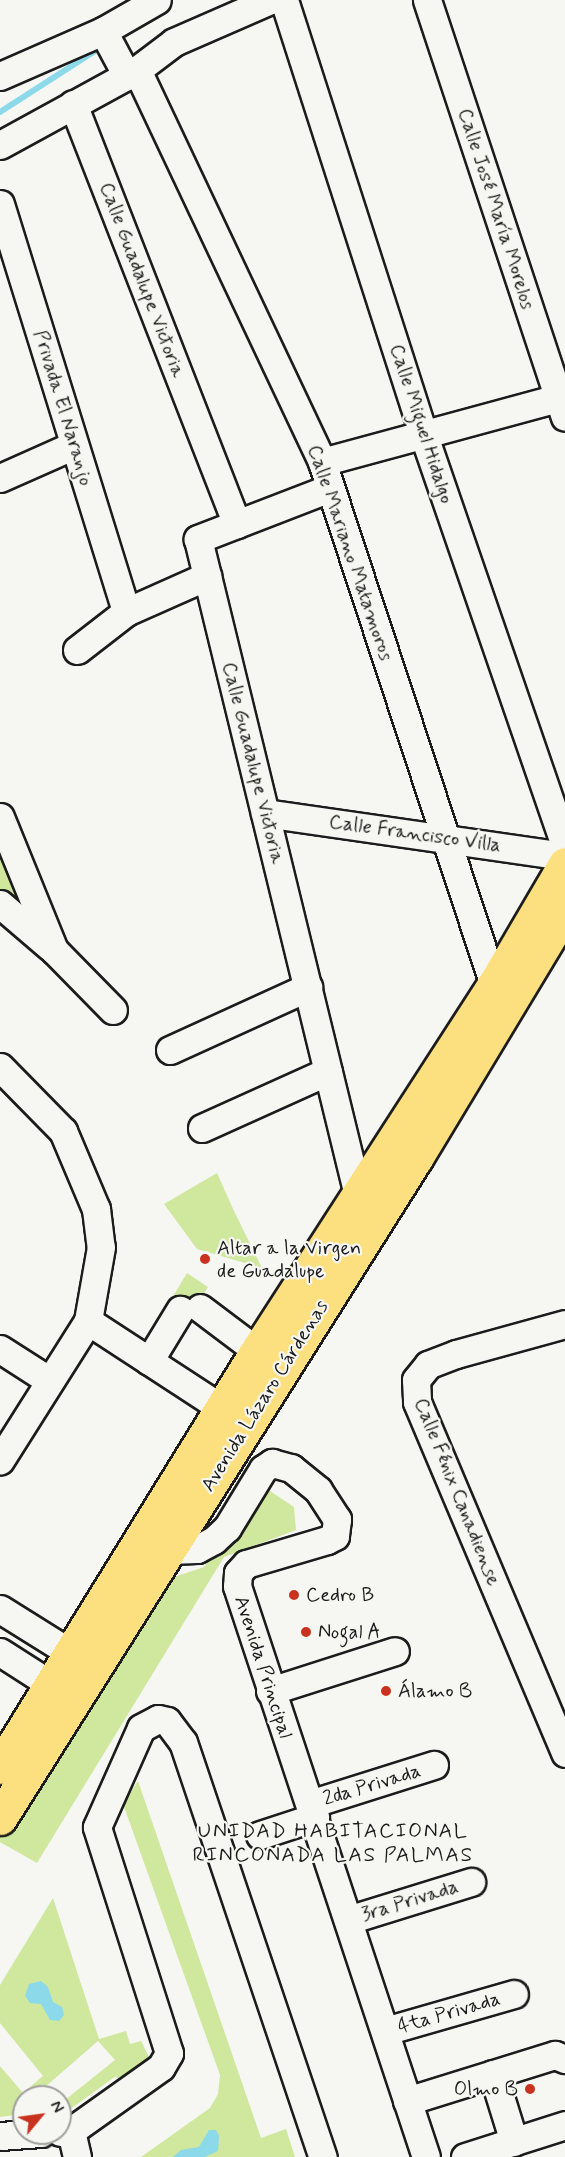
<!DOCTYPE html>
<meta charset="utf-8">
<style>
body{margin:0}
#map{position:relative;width:565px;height:2157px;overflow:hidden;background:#f6f6f2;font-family:Mynerve,sans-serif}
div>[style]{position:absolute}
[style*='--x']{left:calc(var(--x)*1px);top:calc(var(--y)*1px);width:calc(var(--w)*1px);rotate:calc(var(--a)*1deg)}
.green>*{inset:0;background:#cfe89e}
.water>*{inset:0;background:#8bd9e9}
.stream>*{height:6px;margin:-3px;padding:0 3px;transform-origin:3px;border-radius:3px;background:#8bd9e9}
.roads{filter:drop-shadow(2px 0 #1c1c1c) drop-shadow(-2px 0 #1c1c1c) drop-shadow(0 2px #1c1c1c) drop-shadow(0 -2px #1c1c1c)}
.minor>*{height:27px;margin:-13.5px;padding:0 13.5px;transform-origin:13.5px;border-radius:13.5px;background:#f6f6f2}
.major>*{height:33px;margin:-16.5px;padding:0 16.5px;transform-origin:16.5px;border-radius:16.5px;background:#fce080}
.dots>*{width:16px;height:16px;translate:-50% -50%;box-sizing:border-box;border:3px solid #f6f6f2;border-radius:50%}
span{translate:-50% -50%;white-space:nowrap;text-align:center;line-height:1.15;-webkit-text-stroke:4.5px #f6f6f2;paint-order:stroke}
.street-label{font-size:20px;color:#1c1c1c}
.poi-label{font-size:20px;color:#1c1c1c}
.left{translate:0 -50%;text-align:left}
.right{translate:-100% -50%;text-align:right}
.neighbourhood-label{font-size:21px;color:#1c1c1c;letter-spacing:1.5px}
.north{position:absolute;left:12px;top:2085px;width:60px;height:60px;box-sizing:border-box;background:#f6f6f2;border:2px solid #9f9f9c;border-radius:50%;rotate:61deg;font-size:16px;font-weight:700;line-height:24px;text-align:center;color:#1c1c1c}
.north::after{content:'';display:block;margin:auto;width:21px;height:27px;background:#c8321e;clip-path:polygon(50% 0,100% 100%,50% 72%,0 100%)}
</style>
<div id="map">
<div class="green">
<i style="clip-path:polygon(0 844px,32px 922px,0 892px)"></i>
<i style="clip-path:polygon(217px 1173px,234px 1211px,262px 1268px,197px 1249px,164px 1204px)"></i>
<i style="clip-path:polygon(187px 1273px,208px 1287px,168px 1350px,147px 1340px)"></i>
<i style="clip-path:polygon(261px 1485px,294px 1507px,296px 1530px,224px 1557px,37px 1863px,0 1842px,0 1831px,156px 1583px,204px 1567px)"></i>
<i style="clip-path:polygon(138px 1781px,261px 2138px,286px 2129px,295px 2157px,141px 2157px,210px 2108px,218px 2094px,220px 2075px,123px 1804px)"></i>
<i style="clip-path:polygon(53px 1898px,99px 2039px,126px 2031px,130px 2044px,141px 2041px,153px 2065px,123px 2086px,116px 2076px,62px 2115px,67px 2125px,60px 2126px,60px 2104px,115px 2060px,98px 2041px,45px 2087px,54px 2097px,24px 2097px,24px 2114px,0 2117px,0 2066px,23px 2093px,43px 2076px,0 2023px,0 1985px)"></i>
</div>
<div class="water">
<i style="clip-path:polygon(41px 1981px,48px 1987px,53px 2002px,62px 2007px,64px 2015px,59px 2021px,50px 2020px,41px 2004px,30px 2003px,25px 1996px,29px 1984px)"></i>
<i style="clip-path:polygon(209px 2130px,216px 2130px,219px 2136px,218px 2151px,205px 2157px,173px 2157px,181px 2150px,199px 2147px)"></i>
</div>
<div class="stream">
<i style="--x:0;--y:112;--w:122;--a:-32.7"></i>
</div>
<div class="roads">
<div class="minor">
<i style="--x:284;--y:0;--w:455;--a:72.2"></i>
<i style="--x:423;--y:433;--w:436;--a:71"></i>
<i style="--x:427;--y:0;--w:439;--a:71.7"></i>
<i style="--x:103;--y:31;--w:51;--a:61.9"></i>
<i style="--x:137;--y:70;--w:433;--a:64.7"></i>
<i style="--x:322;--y:462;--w:551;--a:71.8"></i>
<i style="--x:0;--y:76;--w:112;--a:-23.6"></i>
<i style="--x:103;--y:31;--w:62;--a:-29.9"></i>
<i style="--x:73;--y:104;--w:451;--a:68.7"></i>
<i style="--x:0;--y:145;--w:156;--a:-28.7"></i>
<i style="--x:137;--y:70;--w:46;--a:-37.1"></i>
<i style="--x:174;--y:42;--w:105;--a:-23.6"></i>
<i style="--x:0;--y:204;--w:427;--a:72.8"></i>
<i style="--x:322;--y:462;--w:252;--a:-15.2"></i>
<i style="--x:0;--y:478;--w:81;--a:-24"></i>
<i style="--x:330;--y:488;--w:142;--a:158.9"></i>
<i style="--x:198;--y:539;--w:675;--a:76.29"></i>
<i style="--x:77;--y:650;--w:62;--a:-37.8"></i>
<i style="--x:126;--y:612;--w:89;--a:-24"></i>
<i style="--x:265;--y:813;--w:303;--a:8.2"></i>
<i style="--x:0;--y:817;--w:144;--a:67.9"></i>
<i style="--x:54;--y:950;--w:84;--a:45.5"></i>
<i style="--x:0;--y:904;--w:65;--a:40.6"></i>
<i style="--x:170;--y:1050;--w:152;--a:-24.5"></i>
<i style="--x:0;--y:1067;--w:90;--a:45.5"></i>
<i style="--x:63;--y:1131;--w:85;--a:67.1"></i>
<i style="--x:96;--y:1209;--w:38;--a:83"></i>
<i style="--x:101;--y:1247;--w:75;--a:100"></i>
<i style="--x:88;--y:1321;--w:165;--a:122.3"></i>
<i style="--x:202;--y:1128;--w:138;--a:-24.3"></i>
<i style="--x:200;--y:1308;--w:71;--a:37"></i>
<i style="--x:88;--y:1321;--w:178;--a:33.1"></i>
<i style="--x:565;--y:1324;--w:113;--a:164.6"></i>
<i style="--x:456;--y:1354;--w:30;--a:159"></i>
<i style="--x:428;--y:1365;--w:19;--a:129"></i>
<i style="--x:416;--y:1380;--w:22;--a:87"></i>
<i style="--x:417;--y:1402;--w:381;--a:67.1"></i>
<i style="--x:0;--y:1349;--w:59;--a:32.6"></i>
<i style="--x:149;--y:1361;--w:60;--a:-58.7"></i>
<i style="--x:168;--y:1550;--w:29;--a:-2"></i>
<i style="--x:197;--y:1549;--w:19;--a:-28"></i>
<i style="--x:214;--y:1540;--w:18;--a:-43"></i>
<i style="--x:227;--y:1528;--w:69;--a:-58.6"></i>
<i style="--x:263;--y:1469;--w:11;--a:-34"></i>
<i style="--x:272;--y:1463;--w:20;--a:15"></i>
<i style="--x:291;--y:1468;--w:35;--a:39"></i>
<i style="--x:318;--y:1490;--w:35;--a:57"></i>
<i style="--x:337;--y:1519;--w:17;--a:97"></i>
<i style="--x:335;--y:1536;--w:9;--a:153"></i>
<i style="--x:327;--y:1540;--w:84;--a:163.5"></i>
<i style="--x:246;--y:1564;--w:12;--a:132"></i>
<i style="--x:238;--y:1573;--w:13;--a:94"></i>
<i style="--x:237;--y:1586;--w:601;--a:71.69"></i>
<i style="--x:0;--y:1609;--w:104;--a:32"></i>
<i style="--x:0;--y:1652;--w:80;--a:32.7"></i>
<i style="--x:270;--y:1691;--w:131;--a:-17.7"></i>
<i style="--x:310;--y:1804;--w:130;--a:-17.5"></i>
<i style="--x:260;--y:1835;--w:58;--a:-18.1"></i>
<i style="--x:348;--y:1920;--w:129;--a:-17.2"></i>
<i style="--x:385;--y:2031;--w:134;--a:-16"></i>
<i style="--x:493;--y:2074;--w:71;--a:72.8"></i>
<i style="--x:407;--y:2101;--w:155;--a:-17.3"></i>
<i style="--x:555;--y:2055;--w:11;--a:22"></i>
<i style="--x:71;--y:2131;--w:27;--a:77"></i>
<i style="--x:60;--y:2132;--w:11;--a:-5"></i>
<i style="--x:71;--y:2131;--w:110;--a:-35.4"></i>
<i style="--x:161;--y:2067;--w:16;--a:-60"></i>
<i style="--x:169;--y:2053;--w:237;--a:-107.7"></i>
<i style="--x:97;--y:1827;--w:108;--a:-66"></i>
<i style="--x:141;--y:1728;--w:19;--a:-28"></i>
<i style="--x:158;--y:1719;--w:9;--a:13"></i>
<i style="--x:167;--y:1721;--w:26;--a:53"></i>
<i style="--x:183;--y:1742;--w:438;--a:71.4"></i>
<i style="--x:0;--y:2136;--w:41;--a:-4.2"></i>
<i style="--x:465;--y:2157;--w:105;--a:-17.7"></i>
</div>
<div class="major">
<i style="--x:0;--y:1767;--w:489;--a:-58.3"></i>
<i style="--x:257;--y:1351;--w:436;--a:-57.1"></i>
<i style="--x:494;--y:985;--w:140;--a:-59.6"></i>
<i style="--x:0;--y:1818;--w:780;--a:-57.78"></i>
<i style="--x:416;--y:1158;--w:288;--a:-58.9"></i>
</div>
</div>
<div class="dots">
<i style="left:205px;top:1259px;background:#c8321e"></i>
<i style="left:294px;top:1595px;background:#c8321e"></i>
<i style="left:306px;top:1632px;background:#c8321e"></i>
<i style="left:386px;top:1691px;background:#c8321e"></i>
<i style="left:530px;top:2089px;background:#c8321e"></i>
</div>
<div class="street-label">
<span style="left:496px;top:209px;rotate:72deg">Calle José María Morelos</span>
<span style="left:142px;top:280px;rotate:69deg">Calle Guadalupe Victoria</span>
<span style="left:63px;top:408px;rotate:73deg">Privada El Naranjo</span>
<span style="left:421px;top:424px;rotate:72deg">Calle Miguel Hidalgo</span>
<span style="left:350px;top:553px;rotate:71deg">Calle Mariano Matamoros</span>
<span style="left:253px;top:763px;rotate:76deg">Calle Guadalupe Victoria</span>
<span style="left:415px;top:834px;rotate:8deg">Calle Francisco Villa</span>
<span style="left:265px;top:1396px;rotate:-58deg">Avenida Lázaro Cárdenas</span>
<span style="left:457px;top:1492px;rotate:68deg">Calle Fénix Canadiense</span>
<span style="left:263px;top:1667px;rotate:72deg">Avenida Principal</span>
<span style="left:372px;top:1785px;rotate:-17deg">2da Privada</span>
<span style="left:410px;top:1901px;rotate:-17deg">3ra Privada</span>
<span style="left:449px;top:2013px;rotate:-16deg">4ta Privada</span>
</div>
<div class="poi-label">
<span class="left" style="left:217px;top:1260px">Altar a la Virgen<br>de Guadalupe</span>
<span class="left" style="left:306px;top:1595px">Cedro B</span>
<span class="left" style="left:318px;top:1632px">Nogal A</span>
<span class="left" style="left:398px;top:1691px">Álamo B</span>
<span class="right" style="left:518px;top:2089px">Olmo B</span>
</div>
<div class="neighbourhood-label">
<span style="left:333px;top:1843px">UNIDAD HABITACIONAL<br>RINCONADA LAS PALMAS</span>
</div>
<div class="north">N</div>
</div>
